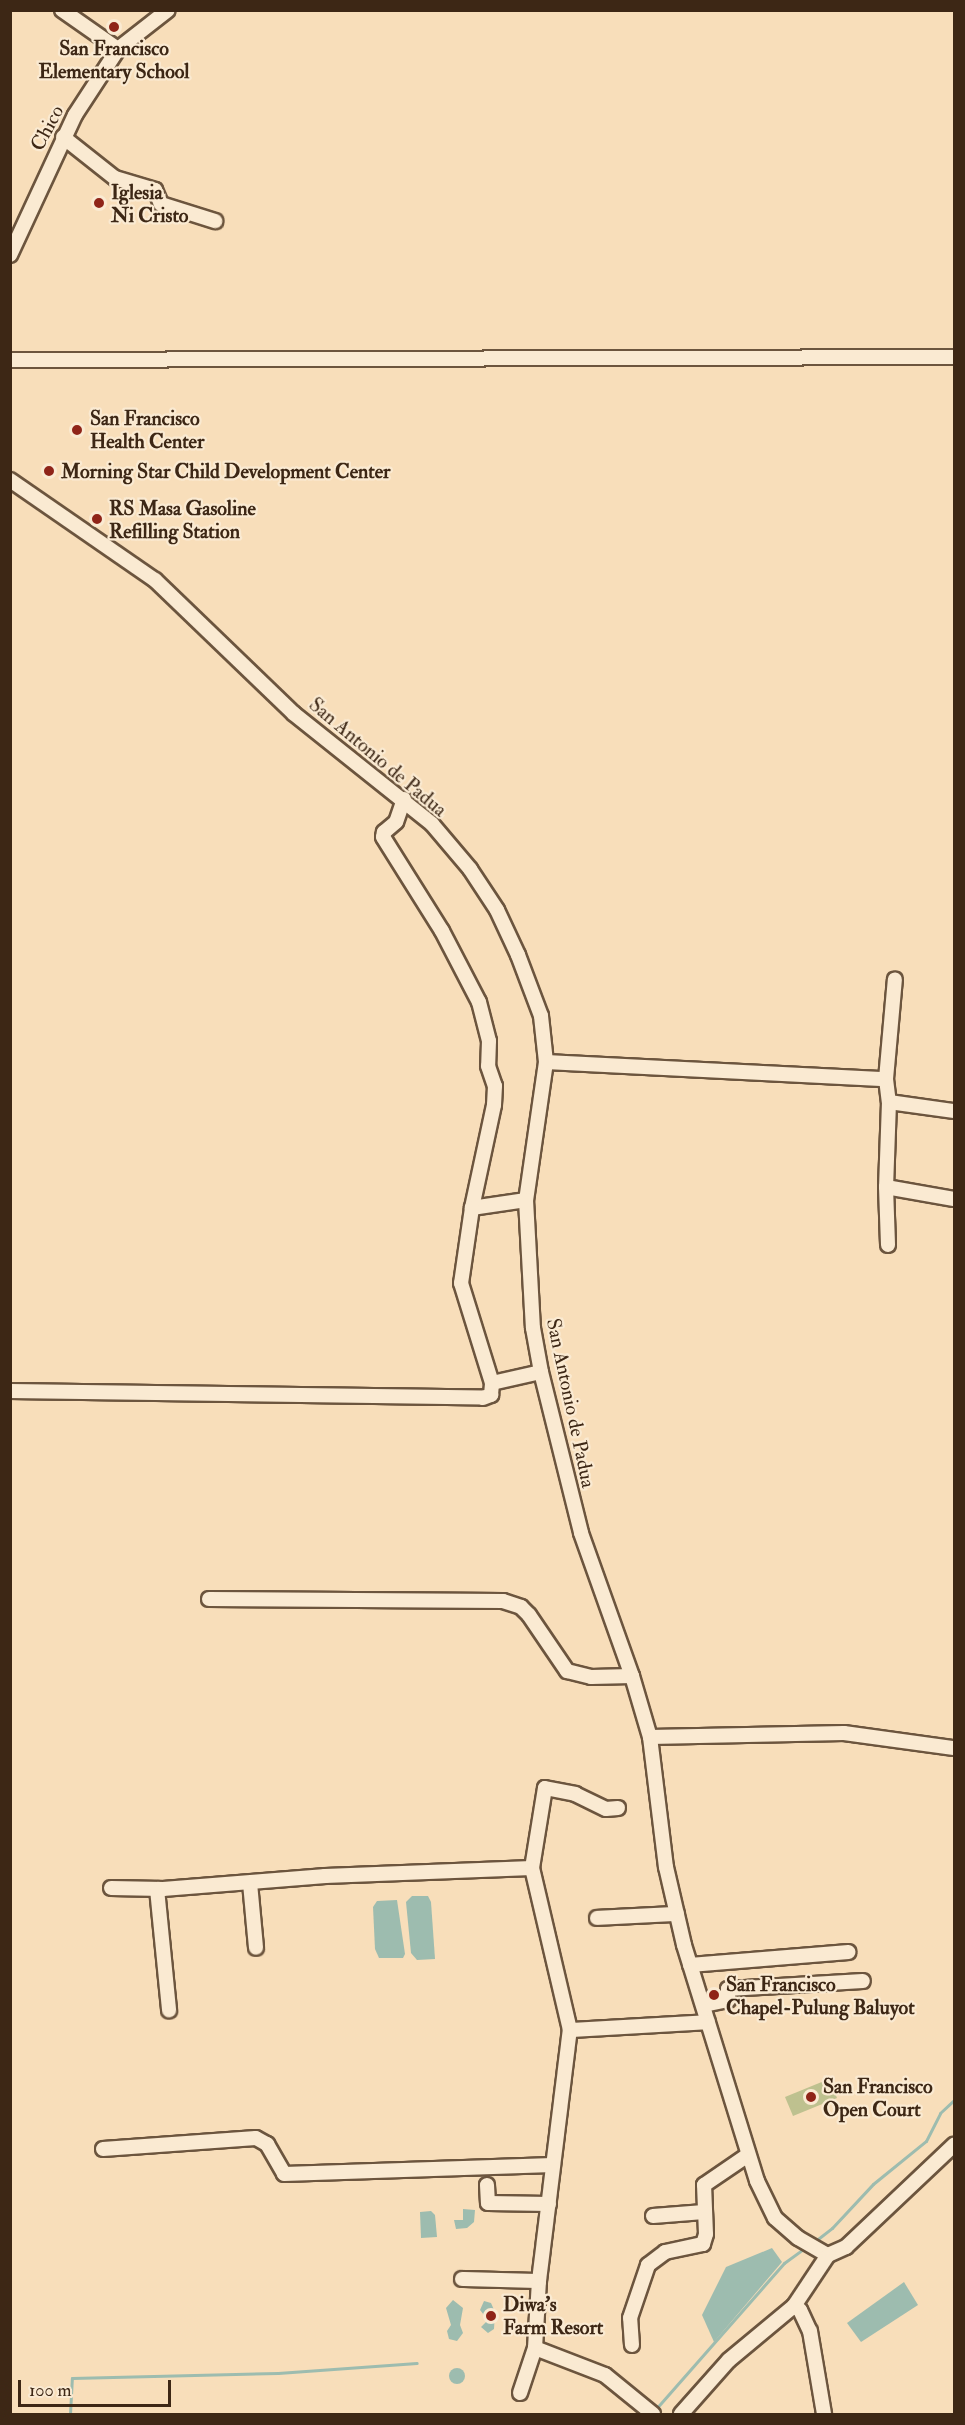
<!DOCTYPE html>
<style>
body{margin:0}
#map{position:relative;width:965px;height:2425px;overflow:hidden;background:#f8deba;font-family:"IM FELL Double Pica",serif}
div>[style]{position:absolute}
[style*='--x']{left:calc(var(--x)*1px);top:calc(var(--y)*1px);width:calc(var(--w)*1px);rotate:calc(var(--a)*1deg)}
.green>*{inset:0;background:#bec18f}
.water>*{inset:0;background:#9dbcaf}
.round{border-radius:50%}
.stream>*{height:3px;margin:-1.5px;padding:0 1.5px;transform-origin:1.5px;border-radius:1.5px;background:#9dbcaf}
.roads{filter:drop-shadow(2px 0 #6c553e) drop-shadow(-2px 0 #6c553e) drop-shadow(0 2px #6c553e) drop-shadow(0 -2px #6c553e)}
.minor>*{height:14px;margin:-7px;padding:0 7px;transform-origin:7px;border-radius:7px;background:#faead2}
.dots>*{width:16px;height:16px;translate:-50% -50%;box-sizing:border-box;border:3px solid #faead2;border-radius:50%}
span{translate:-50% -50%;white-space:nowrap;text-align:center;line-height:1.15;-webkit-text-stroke:4.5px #faead2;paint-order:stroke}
.poi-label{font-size:20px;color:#3d2715;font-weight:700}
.left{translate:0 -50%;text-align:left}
.street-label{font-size:20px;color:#3d2715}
.frame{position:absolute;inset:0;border:12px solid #3d2715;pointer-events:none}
.scale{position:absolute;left:18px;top:2380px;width:153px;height:27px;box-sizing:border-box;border:3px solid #3d2715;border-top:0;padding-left:8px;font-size:18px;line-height:21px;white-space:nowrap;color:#3d2715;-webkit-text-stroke:4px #faead2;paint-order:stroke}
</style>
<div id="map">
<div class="green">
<i style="clip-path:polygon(829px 2079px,837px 2098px,793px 2116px,785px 2097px)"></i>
</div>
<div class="water">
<i style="clip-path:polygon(412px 1896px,428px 1896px,431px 1902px,435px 1959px,417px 1960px,411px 1953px,406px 1902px)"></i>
<i style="clip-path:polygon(397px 1900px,405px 1954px,403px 1958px,379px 1958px,375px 1949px,373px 1907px,377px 1901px)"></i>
<i style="clip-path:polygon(463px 2209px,475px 2210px,474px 2222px,467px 2228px,456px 2229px,454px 2220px,463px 2220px)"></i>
<i style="clip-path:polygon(431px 2211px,435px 2215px,437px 2237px,421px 2238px,420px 2212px)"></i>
<i style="clip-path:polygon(772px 2248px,782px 2262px,714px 2342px,702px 2315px,726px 2267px)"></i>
<i style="clip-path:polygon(904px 2282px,918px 2305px,861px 2342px,847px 2323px)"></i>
<i style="clip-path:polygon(453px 2300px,463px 2308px,460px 2325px,463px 2333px,457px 2341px,449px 2339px,447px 2331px,451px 2325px,446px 2308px)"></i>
<i style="clip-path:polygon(484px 2301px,491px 2303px,495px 2312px,494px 2329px,488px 2333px,481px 2327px,488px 2320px,480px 2310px)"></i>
<i class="round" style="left:449px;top:2368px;width:16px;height:16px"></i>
</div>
<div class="stream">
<i style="--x:814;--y:2242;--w:23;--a:-38"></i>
<i style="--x:832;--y:2228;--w:60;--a:-47"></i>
<i style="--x:873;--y:2184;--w:68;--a:-39.1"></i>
<i style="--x:926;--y:2141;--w:31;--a:-63"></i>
<i style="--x:940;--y:2113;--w:19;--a:-43"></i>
<i style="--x:654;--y:2411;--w:197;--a:-48.7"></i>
<i style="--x:784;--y:2263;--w:27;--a:-36"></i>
<i style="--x:70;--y:2414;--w:36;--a:-87"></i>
<i style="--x:72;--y:2378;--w:206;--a:-1.4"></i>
<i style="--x:278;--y:2373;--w:139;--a:-4.1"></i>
</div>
<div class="roads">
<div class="minor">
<i style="--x:62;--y:10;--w:68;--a:34.9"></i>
<i style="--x:63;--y:137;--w:66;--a:38.3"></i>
<i style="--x:115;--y:178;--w:42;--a:16.7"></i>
<i style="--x:155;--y:190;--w:15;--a:67"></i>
<i style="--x:161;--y:204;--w:57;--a:17.5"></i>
<i style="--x:10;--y:255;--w:154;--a:-65.1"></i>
<i style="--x:75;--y:115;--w:79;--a:-56.9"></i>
<i style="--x:118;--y:49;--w:63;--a:-38"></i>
<i style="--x:10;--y:360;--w:944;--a:-0.18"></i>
<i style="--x:10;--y:480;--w:176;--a:34.6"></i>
<i style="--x:155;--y:580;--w:192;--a:43.9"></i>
<i style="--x:293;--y:713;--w:178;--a:38.6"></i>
<i style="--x:432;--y:824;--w:59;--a:49.8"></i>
<i style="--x:470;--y:869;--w:49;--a:56.6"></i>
<i style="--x:497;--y:910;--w:50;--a:65"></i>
<i style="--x:518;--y:955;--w:65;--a:69.3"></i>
<i style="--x:541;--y:1016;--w:46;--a:83.8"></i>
<i style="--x:546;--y:1062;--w:139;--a:98.2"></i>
<i style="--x:526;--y:1200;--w:128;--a:86.9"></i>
<i style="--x:533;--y:1328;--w:45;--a:79.7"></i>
<i style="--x:541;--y:1372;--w:166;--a:76"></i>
<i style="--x:581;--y:1533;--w:152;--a:70.4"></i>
<i style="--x:632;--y:1676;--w:64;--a:73.6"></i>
<i style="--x:650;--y:1737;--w:131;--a:83"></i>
<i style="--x:666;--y:1867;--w:80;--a:77"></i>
<i style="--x:684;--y:1945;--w:247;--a:72.8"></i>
<i style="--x:757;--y:2181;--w:41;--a:64.1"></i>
<i style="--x:775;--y:2218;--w:30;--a:41"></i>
<i style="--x:798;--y:2238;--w:34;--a:30"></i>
<i style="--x:404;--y:799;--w:24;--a:109"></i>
<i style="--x:396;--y:822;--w:16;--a:140"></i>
<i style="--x:384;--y:832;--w:5;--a:101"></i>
<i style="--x:383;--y:837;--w:111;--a:57.9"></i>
<i style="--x:442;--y:931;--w:80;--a:62.5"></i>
<i style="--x:479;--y:1002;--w:40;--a:75.6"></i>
<i style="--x:489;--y:1041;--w:25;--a:92"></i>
<i style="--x:488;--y:1066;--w:21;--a:71"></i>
<i style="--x:495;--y:1086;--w:19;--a:93"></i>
<i style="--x:494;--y:1105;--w:105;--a:102.1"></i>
<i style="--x:546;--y:1062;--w:340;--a:2.9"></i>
<i style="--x:886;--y:1079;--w:23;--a:83"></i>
<i style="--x:889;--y:1102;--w:66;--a:7.9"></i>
<i style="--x:886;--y:1079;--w:100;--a:-84.9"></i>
<i style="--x:889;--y:1102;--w:85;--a:92"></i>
<i style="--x:886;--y:1187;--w:69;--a:10"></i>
<i style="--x:886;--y:1187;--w:58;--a:88"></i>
<i style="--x:526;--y:1200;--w:55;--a:171.6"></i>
<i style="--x:472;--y:1208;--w:76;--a:98.3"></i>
<i style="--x:461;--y:1283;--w:105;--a:72.8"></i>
<i style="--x:492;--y:1383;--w:50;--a:-12.7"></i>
<i style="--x:10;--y:1391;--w:473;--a:0.8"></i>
<i style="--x:483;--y:1398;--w:9;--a:-21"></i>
<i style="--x:491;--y:1395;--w:12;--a:-85"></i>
<i style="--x:209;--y:1599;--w:294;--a:0.4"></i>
<i style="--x:503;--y:1601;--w:19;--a:18"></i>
<i style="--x:521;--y:1607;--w:11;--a:45"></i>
<i style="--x:529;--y:1615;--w:68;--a:55.8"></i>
<i style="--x:567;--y:1671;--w:25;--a:14"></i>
<i style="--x:591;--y:1677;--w:41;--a:-1.4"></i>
<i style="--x:650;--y:1737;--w:194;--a:-1.2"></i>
<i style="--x:844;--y:1733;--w:111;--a:7.8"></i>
<i style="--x:532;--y:1868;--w:81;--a:-80.8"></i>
<i style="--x:545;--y:1788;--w:31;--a:11"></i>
<i style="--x:575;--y:1794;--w:34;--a:26"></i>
<i style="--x:606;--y:1809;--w:12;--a:-5"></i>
<i style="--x:250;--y:1883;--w:65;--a:84.7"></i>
<i style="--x:111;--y:1888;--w:52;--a:1.1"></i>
<i style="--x:163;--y:1889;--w:163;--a:-4.6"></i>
<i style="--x:325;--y:1876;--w:207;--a:-2.2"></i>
<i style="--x:532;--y:1868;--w:166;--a:76.8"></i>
<i style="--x:157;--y:1889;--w:122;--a:84.3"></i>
<i style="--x:597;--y:1918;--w:80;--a:-2.9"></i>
<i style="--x:690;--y:1965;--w:159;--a:-4.7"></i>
<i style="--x:704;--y:2005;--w:25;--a:-12"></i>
<i style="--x:728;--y:2000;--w:11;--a:-90"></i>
<i style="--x:728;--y:1989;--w:135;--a:-3.4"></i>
<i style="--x:103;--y:2149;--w:153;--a:-4.1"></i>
<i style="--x:256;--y:2138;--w:13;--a:29"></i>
<i style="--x:267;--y:2144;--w:34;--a:60"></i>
<i style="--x:284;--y:2174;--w:269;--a:-1.9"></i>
<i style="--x:487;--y:2185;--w:18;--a:87"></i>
<i style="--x:488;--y:2203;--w:61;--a:0.9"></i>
<i style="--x:653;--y:2216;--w:51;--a:-4.5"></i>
<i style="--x:828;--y:2255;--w:20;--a:-24"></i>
<i style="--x:846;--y:2247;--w:149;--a:-43.4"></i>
<i style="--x:462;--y:2279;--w:77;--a:1.5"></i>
<i style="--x:794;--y:2306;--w:7;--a:34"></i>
<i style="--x:800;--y:2310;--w:23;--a:65"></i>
<i style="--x:810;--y:2331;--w:84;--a:80.4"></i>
<i style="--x:632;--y:2345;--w:27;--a:-94"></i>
<i style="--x:630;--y:2318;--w:56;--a:-71.2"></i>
<i style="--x:648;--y:2265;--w:21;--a:-37"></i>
<i style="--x:665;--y:2252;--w:39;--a:-12"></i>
<i style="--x:703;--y:2244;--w:10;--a:-73"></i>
<i style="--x:706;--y:2234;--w:49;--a:-92.3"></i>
<i style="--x:704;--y:2185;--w:53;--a:-34.3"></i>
<i style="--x:535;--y:2348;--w:75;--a:21.1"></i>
<i style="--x:605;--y:2375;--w:62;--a:39.1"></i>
<i style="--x:520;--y:2393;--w:47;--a:-71.6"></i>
<i style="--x:535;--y:2348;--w:67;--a:-86.6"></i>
<i style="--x:539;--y:2281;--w:253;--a:-83"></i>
<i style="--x:570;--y:2030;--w:138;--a:-3.3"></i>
<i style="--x:681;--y:2414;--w:72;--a:-48.4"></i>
<i style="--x:729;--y:2360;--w:85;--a:-39.7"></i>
<i style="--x:794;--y:2306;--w:61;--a:-56.3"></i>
</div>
</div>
<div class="dots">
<i style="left:114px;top:27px;background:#8f2418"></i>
<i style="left:99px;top:203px;background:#8f2418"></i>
<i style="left:77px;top:430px;background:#8f2418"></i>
<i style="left:49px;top:471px;background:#8f2418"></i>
<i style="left:97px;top:519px;background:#8f2418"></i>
<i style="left:714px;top:1995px;background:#8f2418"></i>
<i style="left:811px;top:2097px;background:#8f2418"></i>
<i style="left:491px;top:2316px;background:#8f2418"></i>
</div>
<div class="poi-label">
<span style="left:114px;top:60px">San Francisco<br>Elementary School</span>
<span class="left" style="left:111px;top:204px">Iglesia<br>Ni Cristo</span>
<span class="left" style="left:90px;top:430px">San Francisco<br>Health Center</span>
<span class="left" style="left:61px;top:471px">Morning Star Child Development Center</span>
<span class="left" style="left:109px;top:520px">RS Masa Gasoline<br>Refilling Station</span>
<span class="left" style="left:726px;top:1996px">San Francisco<br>Chapel-Pulung Baluyot</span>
<span class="left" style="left:823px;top:2098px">San Francisco<br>Open Court</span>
<span class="left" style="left:503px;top:2316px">Diwa's<br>Farm Resort</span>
</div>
<div class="street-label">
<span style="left:47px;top:128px;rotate:-62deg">Chico</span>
<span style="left:378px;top:757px;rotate:40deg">San Antonio de Padua</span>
<span style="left:571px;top:1403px;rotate:78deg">San Antonio de Padua</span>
</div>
<div class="frame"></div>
<div class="scale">100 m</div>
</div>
